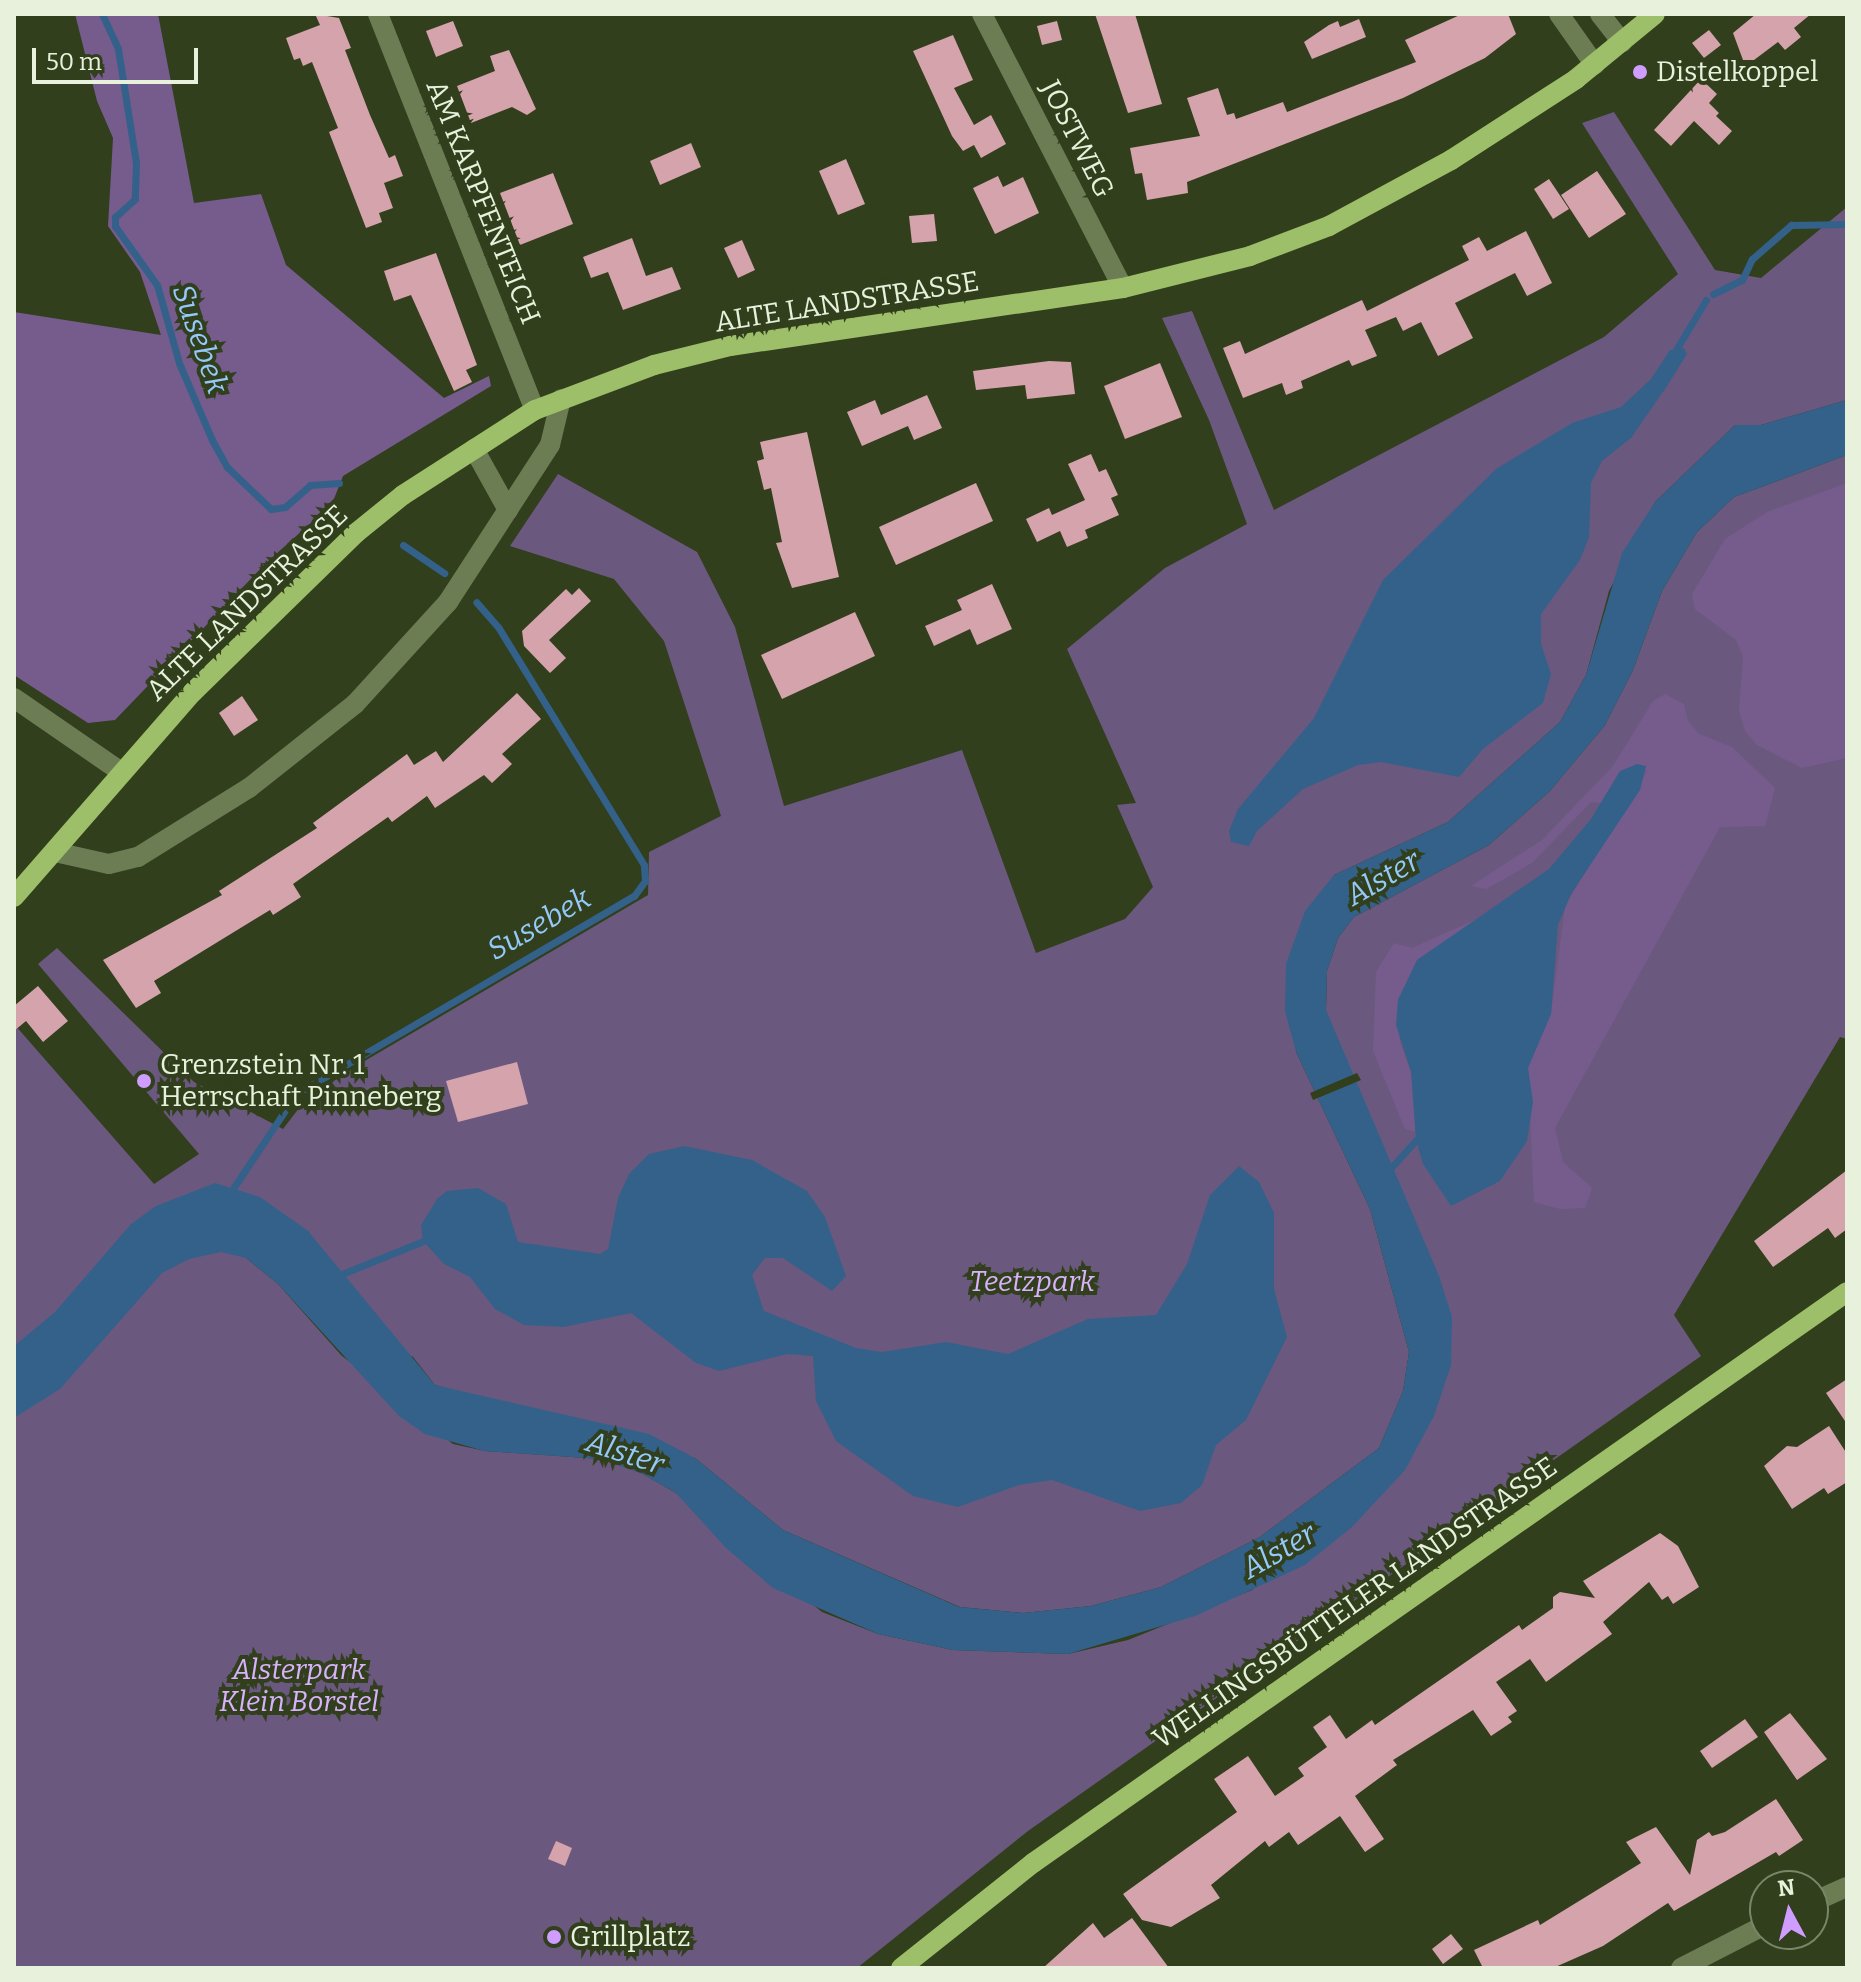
<!DOCTYPE html>
<meta charset="utf-8">
<style>
body{margin:0}
#map{position:relative;width:1861px;height:1982px;overflow:hidden;background:#313f1c;font-family:Bitter,serif}
div>[style]{position:absolute}
[style*='--x']{left:calc(var(--x)*1px);top:calc(var(--y)*1px);width:calc(var(--w)*1px);rotate:calc(var(--a)*1deg)}
.green>*{inset:0;background:#6b587f}
.forest>*{inset:0;background:#755c8d}
.water>*{inset:0;background:#346189}
.pier>*{inset:0;background:#313f1c}
.stream>*{height:7px;margin:-3.5px;padding:0 3.5px;transform-origin:3.5px;border-radius:3.5px;background:#346189}
.building>*{inset:0;background:#d4a3ac}
.minor>*{height:20px;margin:-10px;padding:0 10px;transform-origin:10px;border-radius:10px;background:#6c7d54}
.major>*{height:20px;margin:-10px;padding:0 10px;transform-origin:10px;border-radius:10px;background:#9dbf69}
.dots>*{width:22px;height:22px;translate:-50% -50%;box-sizing:border-box;border:4px solid #313f1c;border-radius:50%}
span{translate:-50% -50%;white-space:nowrap;text-align:center;line-height:1.15;-webkit-text-stroke:8px #313f1c;paint-order:stroke}
.poi-label{font-size:28px;color:#e7f1dc}
.left{translate:0 -50%;text-align:left}
.street-label{font-size:28px;color:#e7f1dc}
.park-label{font-size:28px;color:#d8b2fd;font-style:italic}
.water-label{font-size:30px;color:#94c9fa;font-style:italic}
.frame{position:absolute;inset:0;border:16px solid #e7f1dc;pointer-events:none}
.north{position:absolute;left:1749px;top:1870px;width:80px;height:80px;box-sizing:border-box;background:#313f1c;border:2px solid #7a8669;border-radius:50%;rotate:353deg;font-size:22px;font-weight:700;line-height:32px;text-align:center;color:#e7f1dc}
.north::after{content:'';display:block;margin:auto;width:28px;height:36px;background:#cf9dff;clip-path:polygon(50% 0,100% 100%,50% 72%,0 100%)}
.scale{position:absolute;left:32px;top:48px;width:166px;height:36px;box-sizing:border-box;border:4px solid #e7f1dc;border-top:0;padding-left:10px;font-size:24px;line-height:28px;white-space:nowrap;color:#e7f1dc;-webkit-text-stroke:6px #313f1c;paint-order:stroke}
</style>
<div id="map">
<div class="green">
<i style="clip-path:polygon(1614px 112px,1715px 270px,1761px 278px,1847px 207px,1847px 400px,1761px 425px,1735px 425px,1655px 502px,1609px 591px,1586px 675px,1560px 722px,1448px 822px,1334px 875px,1296px 1052px,1370px 1209px,1409px 1352px,1403px 1391px,1379px 1448px,1260px 1537px,1161px 1587px,1091px 1606px,1023px 1613px,960px 1607px,783px 1530px,695px 1458px,435px 1385px,413px 1357px,246px 1258px,278px 1284px,341px 1355px,453px 1444px,485px 1451px,601px 1459px,641px 1473px,676px 1493px,822px 1612px,878px 1634px,953px 1650px,1068px 1654px,1128px 1640px,1252px 1590px,1434px 1416px,1326px 1010px,1327px 971px,1338px 938px,1354px 917px,1489px 845px,1550px 791px,1605px 725px,1633px 670px,1662px 591px,1697px 532px,1734px 497px,1847px 455px,1847px 1039px,1840px 1037px,1674px 1315px,1701px 1356px,1028px 1831px,857px 1968px,14px 1968px,14px 1024px,154px 1184px,199px 1154px,38px 964px,57px 948px,194px 1082px,283px 1129px,306px 1099px,368px 1059px,648px 895px,649px 852px,721px 816px,664px 641px,614px 579px,510px 546px,558px 474px,697px 552px,735px 627px,784px 806px,962px 750px,1036px 953px,1125px 919px,1153px 887px,1117px 805px,1136px 803px,1067px 649px,1165px 568px,1247px 524px,1209px 420px,1162px 318px,1192px 311px,1274px 510px,1604px 337px,1678px 274px,1582px 123px)"></i>
</div>
<div class="forest">
<i style="clip-path:polygon(75px 14px,158px 14px,194px 203px,261px 194px,286px 265px,444px 398px,489px 376px,491px 386px,343px 476px,332px 504px,266px 563px,115px 720px,88px 723px,14px 675px,14px 312px,161px 335px,140px 272px,108px 226px,113px 138px,97px 101px)"></i>
<i style="clip-path:polygon(1847px 483px,1847px 758px,1802px 768px,1757px 745px,1745px 731px,1739px 710px,1743px 657px,1736px 640px,1695px 609px,1692px 594px,1725px 539px,1767px 512px)"></i>
<i style="clip-path:polygon(1665px 694px,1684px 704px,1688px 721px,1699px 734px,1732px 747px,1775px 788px,1765px 826px,1720px 827px,1555px 1128px,1563px 1162px,1592px 1188px,1585px 1208px,1560px 1209px,1534px 1202px,1528px 1068px,1551px 1014px,1565px 906px,1647px 771px,1620px 771px,1601px 803px,1591px 802px,1532px 863px,1486px 889px,1471px 886px,1542px 840px,1613px 766px,1653px 701px)"></i>
<i style="clip-path:polygon(1481px 917px,1417px 960px,1398px 1000px,1400px 1042px,1411px 1072px,1416px 1132px,1405px 1129px,1373px 1051px,1376px 972px,1394px 943px,1412px 948px)"></i>
</div>
<div class="water">
<i style="clip-path:polygon(1684px 348px,1687px 354px,1667px 386px,1631px 438px,1602px 461px,1591px 483px,1589px 537px,1580px 560px,1541px 614px,1541px 644px,1551px 674px,1543px 703px,1483px 749px,1459px 777px,1381px 762px,1358px 765px,1303px 789px,1257px 831px,1249px 846px,1231px 842px,1229px 831px,1238px 809px,1314px 718px,1383px 580px,1496px 469px,1572px 423px,1621px 407px,1651px 379px,1670px 350px)"></i>
<i style="clip-path:polygon(1847px 400px,1847px 455px,1734px 497px,1697px 532px,1662px 591px,1633px 670px,1605px 725px,1550px 791px,1489px 845px,1354px 917px,1338px 938px,1327px 971px,1326px 1010px,1439px 1276px,1452px 1317px,1451px 1365px,1434px 1416px,1405px 1470px,1352px 1527px,1305px 1565px,1195px 1616px,1068px 1654px,953px 1650px,878px 1634px,773px 1588px,726px 1548px,676px 1493px,641px 1473px,601px 1459px,484px 1451px,425px 1434px,399px 1416px,278px 1284px,246px 1258px,221px 1252px,189px 1259px,162px 1273px,60px 1389px,14px 1418px,14px 1346px,55px 1312px,131px 1224px,156px 1206px,215px 1183px,260px 1197px,308px 1231px,435px 1385px,649px 1434px,695px 1458px,783px 1530px,959px 1607px,1023px 1613px,1091px 1606px,1161px 1587px,1260px 1537px,1379px 1448px,1403px 1391px,1409px 1352px,1370px 1209px,1296px 1052px,1285px 1011px,1286px 964px,1305px 911px,1334px 875px,1448px 822px,1560px 722px,1586px 675px,1622px 553px,1655px 502px,1735px 425px,1761px 425px)"></i>
<i style="clip-path:polygon(1637px 764px,1646px 766px,1640px 790px,1571px 894px,1558px 925px,1551px 1014px,1528px 1068px,1533px 1102px,1527px 1141px,1500px 1181px,1451px 1206px,1423px 1164px,1416px 1140px,1411px 1072px,1396px 1025px,1398px 1000px,1417px 960px,1549px 869px,1591px 819px,1620px 771px)"></i>
<i style="clip-path:polygon(684px 1146px,752px 1160px,807px 1191px,825px 1217px,846px 1276px,832px 1291px,783px 1258px,765px 1258px,752px 1275px,764px 1311px,856px 1348px,882px 1352px,946px 1342px,1008px 1354px,1088px 1319px,1156px 1315px,1187px 1264px,1210px 1195px,1239px 1166px,1259px 1182px,1274px 1213px,1274px 1289px,1287px 1337px,1246px 1420px,1216px 1445px,1202px 1485px,1181px 1503px,1140px 1511px,1052px 1480px,1019px 1485px,958px 1507px,913px 1496px,836px 1441px,816px 1401px,813px 1356px,787px 1354px,719px 1371px,696px 1363px,631px 1313px,564px 1327px,524px 1325px,495px 1309px,470px 1277px,444px 1264px,423px 1241px,421px 1225px,437px 1199px,447px 1191px,478px 1188px,506px 1204px,518px 1242px,600px 1254px,608px 1249px,618px 1198px,629px 1174px,649px 1154px)"></i>
</div>
<div class="pier">
<i style="clip-path:polygon(1357px 1073px,1361px 1080px,1313px 1100px,1310px 1093px)"></i>
</div>
<div class="stream">
<i style="--x:102;--y:14;--w:38;--a:65"></i>
<i style="--x:118;--y:49;--w:115;--a:81"></i>
<i style="--x:136;--y:163;--w:36;--a:92"></i>
<i style="--x:135;--y:199;--w:27;--a:138"></i>
<i style="--x:115;--y:217;--w:9;--a:90"></i>
<i style="--x:115;--y:226;--w:72;--a:54.6"></i>
<i style="--x:157;--y:285;--w:81;--a:74.2"></i>
<i style="--x:179;--y:363;--w:84;--a:66.8"></i>
<i style="--x:212;--y:440;--w:31;--a:61"></i>
<i style="--x:227;--y:467;--w:61;--a:43.7"></i>
<i style="--x:271;--y:509;--w:14;--a:-8"></i>
<i style="--x:285;--y:507;--w:33;--a:-41"></i>
<i style="--x:310;--y:485;--w:29;--a:-4"></i>
<i style="--x:1713;--y:294;--w:32;--a:-26"></i>
<i style="--x:1742;--y:280;--w:23;--a:-65"></i>
<i style="--x:1752;--y:259;--w:52;--a:-41.1"></i>
<i style="--x:1791;--y:225;--w:56;--a:-1"></i>
<i style="--x:1677;--y:348;--w:56;--a:-58.9"></i>
<i style="--x:403;--y:545;--w:50;--a:34.3"></i>
<i style="--x:1389;--y:1170;--w:40;--a:-48"></i>
<i style="--x:228;--y:1196;--w:123;--a:-56.3"></i>
<i style="--x:296;--y:1094;--w:392;--a:-30.4"></i>
<i style="--x:634;--y:896;--w:19;--a:-54"></i>
<i style="--x:645;--y:881;--w:16;--a:-94"></i>
<i style="--x:644;--y:865;--w:279;--a:-121.5"></i>
<i style="--x:498;--y:627;--w:33;--a:-131"></i>
<i style="--x:337;--y:1276;--w:93;--a:-22.1"></i>
</div>
<div class="building">
<i style="clip-path:polygon(315px 14px,339px 18px,351px 48px,345px 50px,370px 115px,389px 158px,395px 155px,403px 176px,384px 183px,393px 208px,379px 213px,382px 222px,366px 228px,329px 132px,338px 128px,312px 62px,303px 66px,300px 58px,294px 60px,286px 38px,320px 25px)"></i>
<i style="clip-path:polygon(1095px 14px,1135px 14px,1162px 104px,1128px 113px)"></i>
<i style="clip-path:polygon(1462px 14px,1508px 14px,1516px 34px,1485px 58px,1403px 98px,1187px 182px,1188px 193px,1147px 200px,1142px 173px,1135px 174px,1130px 148px,1200px 136px,1187px 98px,1218px 88px,1227px 115px,1234px 113px,1236px 119px,1283px 102px,1287px 112px,1416px 62px,1405px 40px)"></i>
<i style="clip-path:polygon(1756px 14px,1811px 14px,1794px 28px,1801px 37px,1785px 50px,1778px 42px,1754px 60px,1743px 60px,1733px 33px)"></i>
<i style="clip-path:polygon(1359px 19px,1366px 37px,1312px 59px,1304px 42px,1329px 25px,1338px 21px,1340px 27px)"></i>
<i style="clip-path:polygon(453px 21px,463px 46px,436px 57px,426px 31px)"></i>
<i style="clip-path:polygon(1057px 21px,1062px 40px,1042px 45px,1037px 26px)"></i>
<i style="clip-path:polygon(1709px 30px,1721px 45px,1704px 58px,1692px 43px)"></i>
<i style="clip-path:polygon(953px 35px,973px 80px,954px 88px,974px 125px,991px 115px,1006px 144px,981px 158px,974px 145px,963px 151px,952px 136px,913px 51px)"></i>
<i style="clip-path:polygon(509px 50px,536px 109px,527px 115px,512px 107px,471px 123px,457px 86px,495px 71px,490px 56px)"></i>
<i style="clip-path:polygon(1701px 79px,1717px 94px,1709px 103px,1719px 113px,1716px 116px,1732px 131px,1719px 145px,1694px 121px,1671px 146px,1654px 130px)"></i>
<i style="clip-path:polygon(691px 143px,701px 167px,660px 185px,650px 161px)"></i>
<i style="clip-path:polygon(846px 159px,865px 204px,838px 215px,819px 171px)"></i>
<i style="clip-path:polygon(1597px 171px,1626px 214px,1589px 238px,1561px 195px)"></i>
<i style="clip-path:polygon(553px 173px,573px 224px,520px 245px,500px 193px)"></i>
<i style="clip-path:polygon(998px 176px,1003px 187px,1023px 177px,1039px 213px,995px 234px,973px 188px)"></i>
<i style="clip-path:polygon(1549px 179px,1569px 209px,1553px 219px,1534px 189px)"></i>
<i style="clip-path:polygon(934px 214px,937px 241px,912px 243px,909px 216px)"></i>
<i style="clip-path:polygon(1526px 231px,1552px 283px,1527px 296px,1515px 273px,1455px 303px,1473px 338px,1438px 356px,1421px 322px,1403px 331px,1396px 317px,1365px 330px,1377px 356px,1352px 366px,1349px 360px,1301px 381px,1303px 388px,1286px 395px,1282px 383px,1243px 398px,1223px 348px,1240px 341px,1245px 354px,1362px 300px,1367px 311px,1469px 260px,1462px 246px,1479px 237px,1487px 251px)"></i>
<i style="clip-path:polygon(632px 238px,646px 276px,672px 267px,681px 289px,623px 310px,608px 272px,591px 278px,583px 257px)"></i>
<i style="clip-path:polygon(742px 240px,755px 270px,738px 278px,724px 248px)"></i>
<i style="clip-path:polygon(436px 253px,477px 365px,466px 370px,472px 382px,454px 391px,411px 295px,394px 301px,384px 271px)"></i>
<i style="clip-path:polygon(1049px 361px,1071px 362px,1075px 394px,1027px 399px,1025px 385px,976px 390px,973px 371px)"></i>
<i style="clip-path:polygon(1160px 363px,1182px 417px,1125px 439px,1104px 386px)"></i>
<i style="clip-path:polygon(927px 395px,942px 428px,914px 440px,908px 426px,862px 446px,847px 412px,875px 400px,881px 415px)"></i>
<i style="clip-path:polygon(807px 432px,839px 577px,792px 588px,776px 543px,782px 542px,771px 488px,764px 490px,757px 461px,764px 459px,760px 442px)"></i>
<i style="clip-path:polygon(1091px 454px,1099px 472px,1106px 469px,1118px 495px,1111px 498px,1119px 515px,1085px 530px,1088px 538px,1067px 547px,1060px 531px,1037px 542px,1026px 519px,1049px 508px,1052px 515px,1085px 500px,1068px 464px)"></i>
<i style="clip-path:polygon(976px 483px,993px 521px,896px 565px,879px 527px)"></i>
<i style="clip-path:polygon(992px 584px,1012px 629px,977px 645px,970px 629px,934px 646px,925px 626px,962px 610px,957px 600px)"></i>
<i style="clip-path:polygon(579px 588px,591px 601px,549px 640px,566px 658px,550px 673px,524px 646px,522px 631px,566px 589px,572px 595px)"></i>
<i style="clip-path:polygon(855px 612px,875px 656px,782px 699px,761px 655px)"></i>
<i style="clip-path:polygon(517px 693px,541px 719px,502px 754px,512px 764px,492px 783px,484px 775px,435px 808px,427px 796px,392px 822px,388px 817px,293px 884px,301px 897px,273px 915px,270px 910px,154px 981px,161px 993px,136px 1008px,103px 960px,222px 895px,219px 891px,317px 828px,313px 823px,407px 754px,414px 765px,436px 751px,443px 762px)"></i>
<i style="clip-path:polygon(242px 696px,258px 720px,234px 736px,219px 713px)"></i>
<i style="clip-path:polygon(38px 986px,68px 1021px,43px 1042px,26px 1021px,14px 1031px,14px 1006px)"></i>
<i style="clip-path:polygon(517px 1062px,528px 1104px,458px 1122px,446px 1081px)"></i>
<i style="clip-path:polygon(1847px 1170px,1847px 1229px,1835px 1238px,1828px 1228px,1773px 1267px,1754px 1241px)"></i>
<i style="clip-path:polygon(1847px 1379px,1847px 1424px,1826px 1393px)"></i>
<i style="clip-path:polygon(1829px 1426px,1847px 1454px,1847px 1482px,1828px 1494px,1824px 1488px,1792px 1509px,1764px 1466px,1787px 1446px,1797px 1447px)"></i>
<i style="clip-path:polygon(1660px 1533px,1678px 1546px,1699px 1587px,1673px 1604px,1668px 1596px,1662px 1600px,1649px 1582px,1603px 1622px,1612px 1634px,1546px 1682px,1530px 1659px,1496px 1682px,1517px 1711px,1508px 1717px,1512px 1722px,1491px 1736px,1473px 1710px,1393px 1760px,1397px 1765px,1355px 1796px,1384px 1839px,1365px 1852px,1340px 1816px,1298px 1845px,1289px 1832px,1269px 1847px,1265px 1841px,1211px 1885px,1220px 1898px,1171px 1927px,1142px 1920px,1123px 1894px,1237px 1812px,1214px 1779px,1248px 1756px,1275px 1796px,1304px 1776px,1298px 1768px,1327px 1747px,1313px 1727px,1330px 1715px,1346px 1739px,1372px 1720px,1375px 1725px,1519px 1625px,1522px 1630px,1553px 1608px,1553px 1597px,1560px 1592px,1595px 1598px,1583px 1581px)"></i>
<i style="clip-path:polygon(1790px 1713px,1827px 1759px,1797px 1780px,1764px 1732px)"></i>
<i style="clip-path:polygon(1745px 1719px,1758px 1737px,1712px 1768px,1700px 1751px)"></i>
<i style="clip-path:polygon(1776px 1799px,1803px 1840px,1779px 1856px,1776px 1852px,1674px 1911px,1668px 1903px,1603px 1946px,1553px 1968px,1483px 1968px,1474px 1950px,1538px 1920px,1540px 1925px,1641px 1863px,1626px 1842px,1656px 1827px,1690px 1875px,1697px 1840px,1709px 1832px,1712px 1836px,1725px 1832px)"></i>
<i style="clip-path:polygon(556px 1841px,572px 1848px,565px 1866px,548px 1859px)"></i>
<i style="clip-path:polygon(1132px 1918px,1169px 1968px,1043px 1968px,1093px 1923px,1104px 1938px)"></i>
<i style="clip-path:polygon(1451px 1934px,1463px 1949px,1443px 1964px,1432px 1949px)"></i>
</div>
<div class="minor">
<i style="--x:378;--y:14;--w:426;--a:68.4"></i>
<i style="--x:982;--y:14;--w:308;--a:62.8"></i>
<i style="--x:1559;--y:14;--w:62;--a:54.8"></i>
<i style="--x:1600;--y:14;--w:36;--a:52"></i>
<i style="--x:474;--y:449;--w:70;--a:60.9"></i>
<i style="--x:14;--y:698;--w:129;--a:34.6"></i>
<i style="--x:55;--y:852;--w:55;--a:12.5"></i>
<i style="--x:109;--y:864;--w:30;--a:-14"></i>
<i style="--x:138;--y:857;--w:131;--a:-31.9"></i>
<i style="--x:249;--y:788;--w:135;--a:-38.4"></i>
<i style="--x:355;--y:704;--w:138;--a:-47.6"></i>
<i style="--x:448;--y:602;--w:187;--a:-57"></i>
<i style="--x:550;--y:445;--w:47;--a:-76.6"></i>
<i style="--x:1813;--y:1902;--w:37;--a:-24"></i>
<i style="--x:1681;--y:1968;--w:94;--a:-27.1"></i>
</div>
<div class="major">
<i style="--x:14;--y:897;--w:272;--a:-48.9"></i>
<i style="--x:193;--y:692;--w:228;--a:-44.3"></i>
<i style="--x:356;--y:533;--w:60;--a:-39"></i>
<i style="--x:403;--y:495;--w:157;--a:-32.8"></i>
<i style="--x:535;--y:410;--w:127;--a:-20.7"></i>
<i style="--x:654;--y:365;--w:78;--a:-14"></i>
<i style="--x:730;--y:346;--w:397;--a:-8.4"></i>
<i style="--x:1123;--y:288;--w:131;--a:-14.1"></i>
<i style="--x:1250;--y:256;--w:85;--a:-20.8"></i>
<i style="--x:1329;--y:226;--w:139;--a:-28.4"></i>
<i style="--x:1451;--y:160;--w:149;--a:-32.9"></i>
<i style="--x:1576;--y:79;--w:102;--a:-39.4"></i>
<i style="--x:901;--y:1968;--w:169;--a:-38.5"></i>
<i style="--x:1033;--y:1863;--w:994;--a:-35.05"></i>
</div>
<div class="dots">
<i style="left:1640px;top:72px;background:#cf9dff"></i>
<i style="left:144px;top:1081px;background:#cf9dff"></i>
<i style="left:554px;top:1937px;background:#cf9dff"></i>
</div>
<div class="poi-label">
<span class="left" style="left:1656px;top:72px">Distelkoppel</span>
<span class="left" style="left:160px;top:1081px">Grenzstein Nr. 1<br>Herrschaft Pinneberg</span>
<span class="left" style="left:570px;top:1937px">Grillplatz</span>
</div>
<div class="street-label">
<span style="left:1077px;top:139px;rotate:63deg">JOSTWEG</span>
<span style="left:483px;top:202px;rotate:68deg">AM KARPFENTEICH</span>
<span style="left:847px;top:302px;rotate:-9deg">ALTE LANDSTRASSE</span>
<span style="left:247px;top:603px;rotate:-44deg">ALTE LANDSTRASSE</span>
<span style="left:1355px;top:1603px;rotate:-35deg">WELLINGSBÜTTELER LANDSTRASSE</span>
</div>
<div class="park-label">
<span style="left:1032px;top:1282px">Teetzpark</span>
<span style="left:299px;top:1686px">Alsterpark<br>Klein Borstel</span>
</div>
<div class="water-label">
<span style="left:200px;top:339px;rotate:71deg">Susebek</span>
<span style="left:1383px;top:878px;rotate:-30deg">Alster</span>
<span style="left:539px;top:924px;rotate:-30deg">Susebek</span>
<span style="left:625px;top:1453px;rotate:18deg">Alster</span>
<span style="left:1279px;top:1551px;rotate:-30deg">Alster</span>
</div>
<div class="frame"></div>
<div class="north">N</div>
<div class="scale">50 m</div>
</div>
